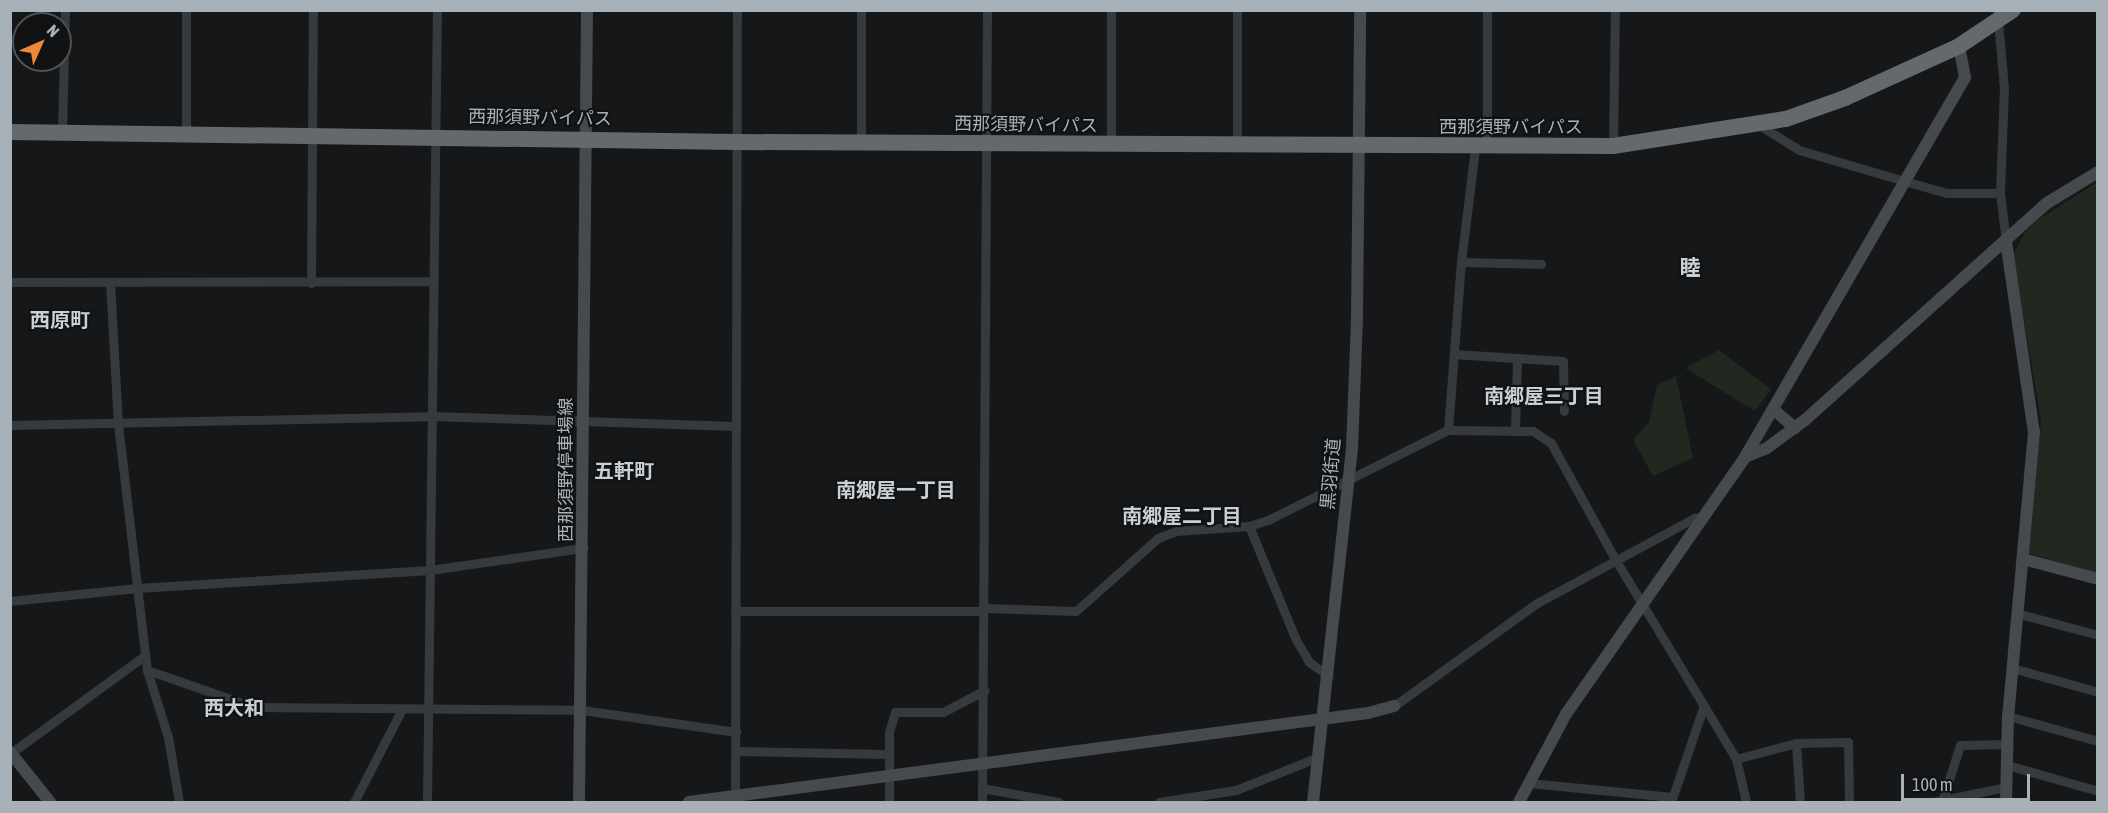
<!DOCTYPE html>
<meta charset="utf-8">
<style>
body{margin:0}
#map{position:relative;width:2108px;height:813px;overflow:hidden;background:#161718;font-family:"Asap Condensed","Noto Sans JP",sans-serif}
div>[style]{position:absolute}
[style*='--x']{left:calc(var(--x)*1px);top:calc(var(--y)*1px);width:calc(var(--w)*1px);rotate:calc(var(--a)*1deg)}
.green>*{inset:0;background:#212820}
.street>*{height:9px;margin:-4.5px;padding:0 4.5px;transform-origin:4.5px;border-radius:4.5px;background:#373a3d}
.secondary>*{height:12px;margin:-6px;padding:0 6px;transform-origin:6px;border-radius:6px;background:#46494d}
.highway>*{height:16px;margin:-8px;padding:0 8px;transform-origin:8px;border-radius:8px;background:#64696e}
span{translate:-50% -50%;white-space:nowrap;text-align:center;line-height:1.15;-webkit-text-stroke:4.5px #111213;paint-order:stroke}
.street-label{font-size:18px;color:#a9b1b8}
.neighbourhood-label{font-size:20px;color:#cacfd4;font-weight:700}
.quarter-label{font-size:21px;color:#cacfd4;font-weight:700}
.frame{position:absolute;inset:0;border:12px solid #a9b1b8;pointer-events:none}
.north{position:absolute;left:12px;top:12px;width:60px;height:60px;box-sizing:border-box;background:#111213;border:2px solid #4e5255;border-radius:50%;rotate:45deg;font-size:16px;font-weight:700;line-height:24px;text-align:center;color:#a9b1b8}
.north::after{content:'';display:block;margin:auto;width:21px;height:27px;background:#f08937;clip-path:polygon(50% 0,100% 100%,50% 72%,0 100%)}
.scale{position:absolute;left:1901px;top:774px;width:129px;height:27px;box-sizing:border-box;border:3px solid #a9b1b8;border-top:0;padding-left:8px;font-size:18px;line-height:21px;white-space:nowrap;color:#a9b1b8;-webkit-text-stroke:4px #111213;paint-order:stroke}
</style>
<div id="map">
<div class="green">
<i style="clip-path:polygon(2097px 182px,2097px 573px,2029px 553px,2041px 421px,2013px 255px,2026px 231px,2038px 220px)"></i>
<i style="clip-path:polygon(1719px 350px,1771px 389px,1755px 411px,1685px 368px)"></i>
<i style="clip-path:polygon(1676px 376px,1693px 458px,1653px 476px,1633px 440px,1649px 422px,1657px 385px)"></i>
</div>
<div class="street">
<i style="--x:1997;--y:10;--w:78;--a:84.9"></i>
<i style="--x:2004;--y:88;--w:105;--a:92.2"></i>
<i style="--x:2000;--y:193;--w:48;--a:82.9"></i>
<i style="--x:1759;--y:125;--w:47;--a:32"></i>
<i style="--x:1799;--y:150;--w:109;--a:16.4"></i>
<i style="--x:1904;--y:181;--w:45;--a:15.6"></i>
<i style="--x:1947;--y:193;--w:53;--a:0"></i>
<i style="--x:62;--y:133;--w:123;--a:-88.6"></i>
<i style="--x:186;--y:134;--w:124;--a:-90"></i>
<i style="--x:861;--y:143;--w:133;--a:-90"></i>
<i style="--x:1111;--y:146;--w:136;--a:-90"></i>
<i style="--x:1237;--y:146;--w:136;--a:-90"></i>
<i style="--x:1613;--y:146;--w:136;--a:-89.2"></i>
<i style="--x:1487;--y:148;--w:138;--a:-90"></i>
<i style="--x:1461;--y:262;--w:80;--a:1.4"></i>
<i style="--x:10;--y:282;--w:423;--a:-0.1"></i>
<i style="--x:110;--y:282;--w:142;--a:86.8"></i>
<i style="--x:118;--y:424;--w:248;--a:83.3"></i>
<i style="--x:147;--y:670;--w:113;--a:19.1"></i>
<i style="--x:254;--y:707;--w:328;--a:0.5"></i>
<i style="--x:582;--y:710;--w:156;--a:8.1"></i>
<i style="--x:311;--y:283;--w:273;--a:-89.6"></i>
<i style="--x:1454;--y:354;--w:109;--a:3.7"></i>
<i style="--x:1563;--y:361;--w:50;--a:88.9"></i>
<i style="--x:10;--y:425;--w:421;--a:-1.2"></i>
<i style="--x:431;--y:416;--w:304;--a:1.9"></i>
<i style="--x:1448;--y:430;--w:169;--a:-85.6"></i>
<i style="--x:1461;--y:262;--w:115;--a:-83"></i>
<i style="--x:1515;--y:431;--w:73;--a:-88.4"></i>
<i style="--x:1249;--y:526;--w:123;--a:67.6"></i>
<i style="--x:1296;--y:640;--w:26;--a:59"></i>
<i style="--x:1309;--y:662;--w:24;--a:35"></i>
<i style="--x:10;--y:601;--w:128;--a:-5.8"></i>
<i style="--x:137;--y:588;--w:294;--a:-3.5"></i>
<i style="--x:430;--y:570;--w:155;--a:-8.2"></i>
<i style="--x:985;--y:608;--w:91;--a:1.9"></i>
<i style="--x:1076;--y:611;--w:110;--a:-41.7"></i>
<i style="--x:1158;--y:538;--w:19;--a:-21"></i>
<i style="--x:1176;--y:531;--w:73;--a:-3.9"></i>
<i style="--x:1249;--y:526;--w:22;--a:-18"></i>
<i style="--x:1270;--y:519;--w:199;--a:-26.6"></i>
<i style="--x:1448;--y:430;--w:85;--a:0.7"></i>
<i style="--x:1533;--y:431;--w:22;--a:34"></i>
<i style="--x:1551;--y:443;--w:132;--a:61.1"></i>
<i style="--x:1615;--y:559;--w:234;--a:58.8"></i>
<i style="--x:1736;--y:759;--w:44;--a:76.9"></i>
<i style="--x:735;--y:611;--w:249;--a:0"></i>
<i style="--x:2016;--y:613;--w:85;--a:15"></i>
<i style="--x:2012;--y:668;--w:89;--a:15.6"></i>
<i style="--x:147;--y:670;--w:70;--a:72.6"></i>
<i style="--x:168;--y:737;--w:66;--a:80.4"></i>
<i style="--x:1394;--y:706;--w:176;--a:-35.8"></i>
<i style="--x:1537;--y:603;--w:179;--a:-28.4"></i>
<i style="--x:1694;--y:518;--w:11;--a:-10"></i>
<i style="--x:2008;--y:716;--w:93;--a:15.5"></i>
<i style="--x:1796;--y:743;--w:59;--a:86.1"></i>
<i style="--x:736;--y:751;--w:152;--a:1.1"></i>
<i style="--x:11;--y:753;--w:165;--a:-36.1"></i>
<i style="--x:1736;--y:759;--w:62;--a:-14.9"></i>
<i style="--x:1796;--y:743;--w:52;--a:-1.1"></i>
<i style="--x:1848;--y:742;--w:60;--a:89"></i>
<i style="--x:2007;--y:765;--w:95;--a:15.9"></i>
<i style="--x:1529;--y:783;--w:144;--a:5.6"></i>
<i style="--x:982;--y:788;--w:78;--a:10.3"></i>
<i style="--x:354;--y:802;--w:105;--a:-62.7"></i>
<i style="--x:427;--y:802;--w:792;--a:-89.28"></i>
<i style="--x:735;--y:802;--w:792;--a:-89.86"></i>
<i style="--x:889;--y:802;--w:70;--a:-90"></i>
<i style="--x:889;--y:732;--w:21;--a:-73"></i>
<i style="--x:895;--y:712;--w:48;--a:0"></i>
<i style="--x:943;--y:712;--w:47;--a:-27.6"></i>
<i style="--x:982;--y:802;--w:792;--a:-89.64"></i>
<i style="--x:1159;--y:802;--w:78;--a:-8.9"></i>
<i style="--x:1236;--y:790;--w:88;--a:-21.9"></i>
<i style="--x:1671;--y:802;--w:102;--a:-71.2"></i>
<i style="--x:1933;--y:802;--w:75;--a:-11.6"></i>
<i style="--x:1942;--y:802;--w:60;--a:-72.5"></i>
<i style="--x:1960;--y:745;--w:47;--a:-1.2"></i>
</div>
<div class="secondary">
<i style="--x:2006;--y:241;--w:193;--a:81.7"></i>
<i style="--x:2034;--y:432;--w:285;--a:95.2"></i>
<i style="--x:2008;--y:716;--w:86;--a:91.3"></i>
<i style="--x:1773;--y:409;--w:29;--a:41"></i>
<i style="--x:1745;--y:457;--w:24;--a:-22"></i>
<i style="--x:1767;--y:448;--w:47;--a:-36.4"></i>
<i style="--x:1805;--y:420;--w:325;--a:-41.9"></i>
<i style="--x:2047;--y:203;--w:60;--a:-31.3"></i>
<i style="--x:2023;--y:559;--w:78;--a:14.9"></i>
<i style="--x:10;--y:752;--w:64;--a:51.3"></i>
<i style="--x:579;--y:802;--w:792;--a:-89.42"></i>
<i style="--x:689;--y:802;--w:685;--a:-7.47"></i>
<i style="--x:1368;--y:713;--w:27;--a:-15"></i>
<i style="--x:1313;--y:802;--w:355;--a:-83.7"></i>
<i style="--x:1352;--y:449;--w:133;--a:-87.8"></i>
<i style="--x:1357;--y:316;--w:306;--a:-89.4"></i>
<i style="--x:1519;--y:802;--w:100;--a:-61.9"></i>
<i style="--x:1566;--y:714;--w:313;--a:-55.1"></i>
<i style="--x:1745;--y:457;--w:439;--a:-59.9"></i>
<i style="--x:1965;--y:77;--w:32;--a:-101"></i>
</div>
<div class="highway">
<i style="--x:10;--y:132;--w:726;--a:0.79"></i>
<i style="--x:736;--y:142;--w:877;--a:0.26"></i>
<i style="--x:1613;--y:146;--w:175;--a:-8.9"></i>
<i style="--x:1786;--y:119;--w:63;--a:-19.6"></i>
<i style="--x:1845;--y:98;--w:125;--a:-24.5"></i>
<i style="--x:1959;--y:46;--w:65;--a:-33.7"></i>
</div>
<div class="street-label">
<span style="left:540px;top:118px;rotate:1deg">西那須野バイパス</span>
<span style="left:1026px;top:125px;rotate:1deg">西那須野バイパス</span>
<span style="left:1511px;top:127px">西那須野バイパス</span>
<span style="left:566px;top:470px;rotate:-90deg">西那須野停車場線</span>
<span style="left:1331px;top:474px;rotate:-85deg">黒羽街道</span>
</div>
<div class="neighbourhood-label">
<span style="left:60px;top:319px">西原町</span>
<span style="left:1544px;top:395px">南郷屋三丁目</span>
<span style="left:624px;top:470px">五軒町</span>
<span style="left:896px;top:489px">南郷屋一丁目</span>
<span style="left:1182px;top:515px">南郷屋二丁目</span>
<span style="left:234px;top:707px">西大和</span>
</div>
<div class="quarter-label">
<span style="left:1690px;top:267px">睦</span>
</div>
<div class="frame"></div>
<div class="north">N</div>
<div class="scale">100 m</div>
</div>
